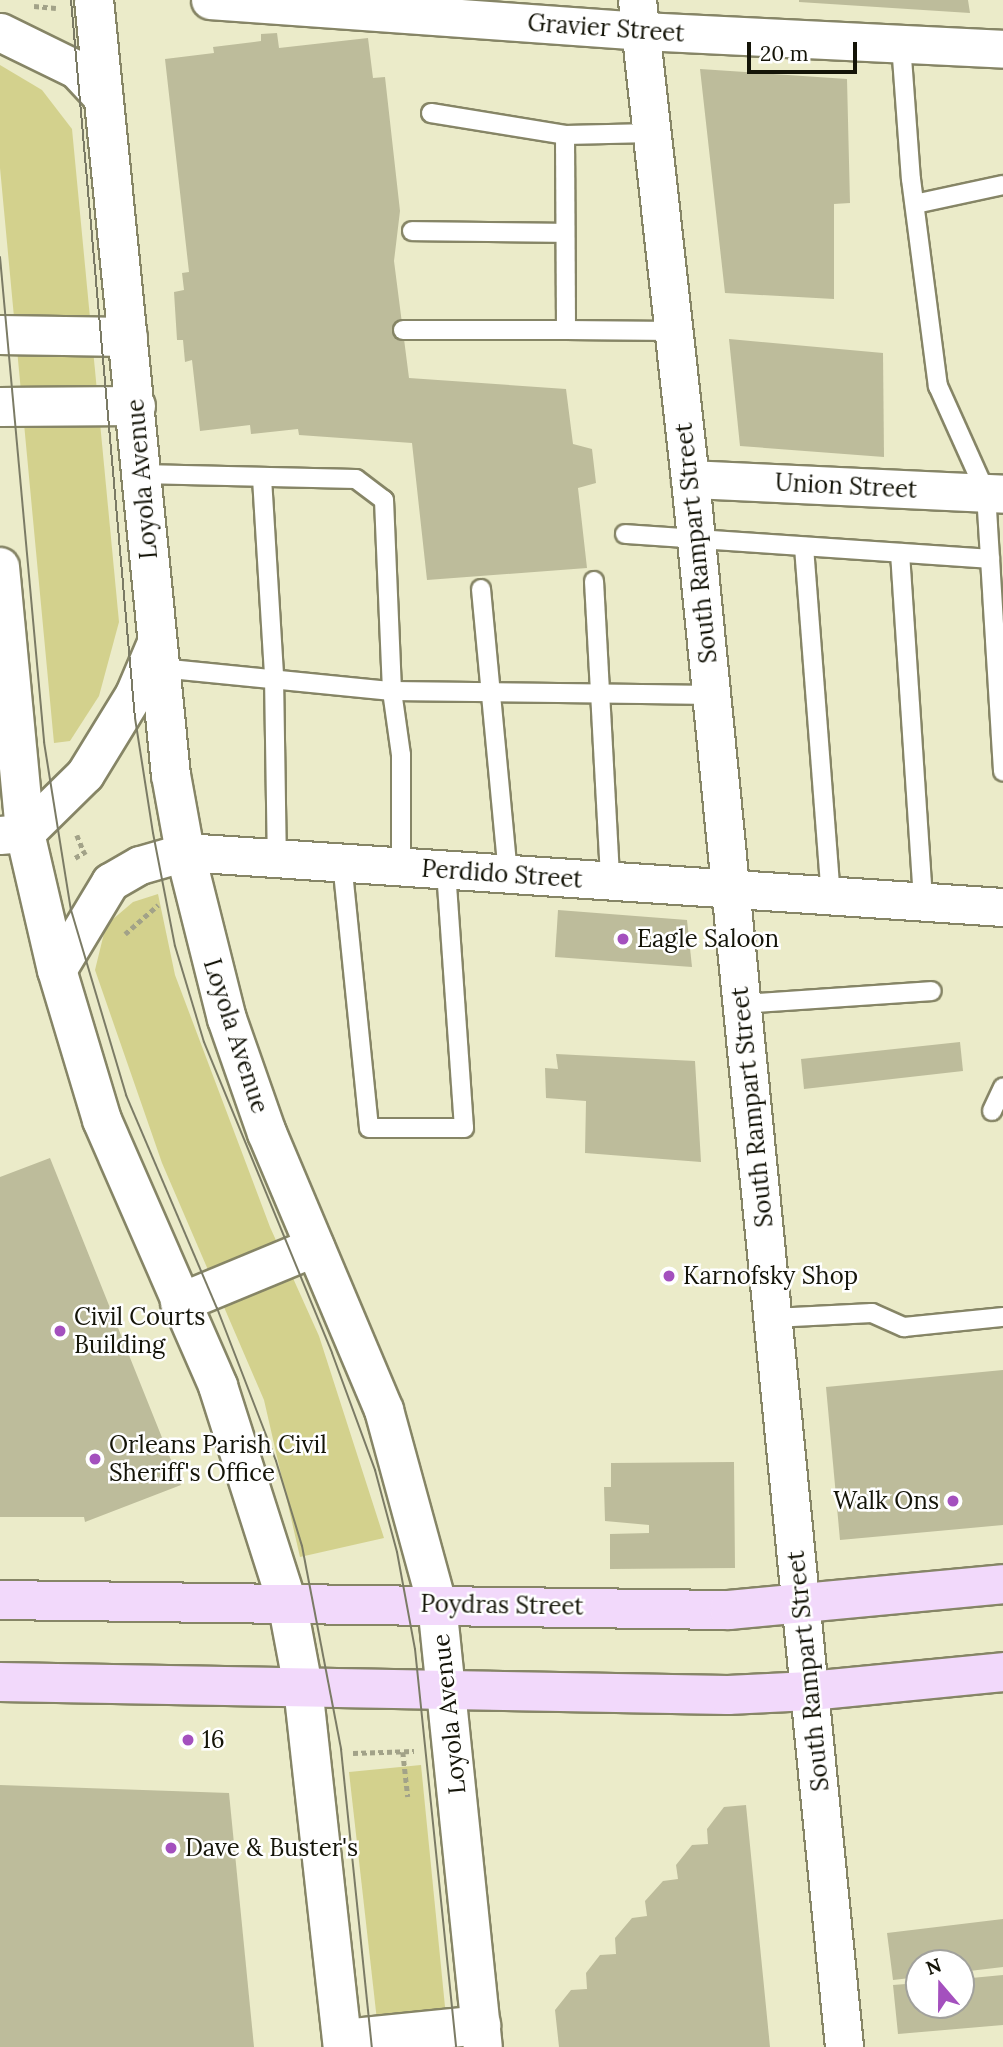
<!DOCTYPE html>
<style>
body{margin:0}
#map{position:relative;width:1003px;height:2047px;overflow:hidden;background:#ebebc9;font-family:Lora,serif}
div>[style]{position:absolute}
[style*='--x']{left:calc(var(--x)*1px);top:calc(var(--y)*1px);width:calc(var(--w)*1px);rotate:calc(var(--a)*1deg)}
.green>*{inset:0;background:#d3d18d}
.building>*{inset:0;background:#bdbc9b}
.path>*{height:4.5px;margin-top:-2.25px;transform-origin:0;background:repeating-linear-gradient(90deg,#a2a288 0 5px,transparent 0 8.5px)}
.roads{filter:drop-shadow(2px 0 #868566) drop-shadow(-2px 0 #868566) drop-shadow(0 2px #868566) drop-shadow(0 -2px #868566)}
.lane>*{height:18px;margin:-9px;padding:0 9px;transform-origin:9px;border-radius:9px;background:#fff}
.street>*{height:37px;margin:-18.5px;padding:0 18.5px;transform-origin:18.5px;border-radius:18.5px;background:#fff}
.secondary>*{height:38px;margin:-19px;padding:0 19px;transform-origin:19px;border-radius:19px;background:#fff}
.primary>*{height:38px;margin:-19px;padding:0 19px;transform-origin:19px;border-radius:19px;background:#f2d9fb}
.tram>*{height:2px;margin:-1px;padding:0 1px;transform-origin:1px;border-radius:1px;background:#7b7b65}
.dots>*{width:19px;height:19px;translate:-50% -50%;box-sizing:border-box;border:4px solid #fff;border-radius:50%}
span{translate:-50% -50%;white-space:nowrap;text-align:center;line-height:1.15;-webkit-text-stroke:5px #fff;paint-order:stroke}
.street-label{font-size:24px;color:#141408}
.poi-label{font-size:24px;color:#141408}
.left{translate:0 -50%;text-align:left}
.right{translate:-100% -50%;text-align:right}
.north{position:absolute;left:905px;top:1949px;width:70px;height:70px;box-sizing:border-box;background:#fff;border:2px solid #a1a19c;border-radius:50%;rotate:340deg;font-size:19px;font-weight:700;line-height:28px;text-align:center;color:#141408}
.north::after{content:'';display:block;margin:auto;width:24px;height:32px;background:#a450be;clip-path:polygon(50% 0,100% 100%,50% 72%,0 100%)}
.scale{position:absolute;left:747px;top:42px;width:110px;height:32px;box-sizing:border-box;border:4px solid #141408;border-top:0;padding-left:9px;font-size:21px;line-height:24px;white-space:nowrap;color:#141408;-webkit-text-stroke:5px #fff;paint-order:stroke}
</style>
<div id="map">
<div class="green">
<i style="clip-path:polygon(0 65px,42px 90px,72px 129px,119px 622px,99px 696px,70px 741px,54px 743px,0 168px)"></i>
<i style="clip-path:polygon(158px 894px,175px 975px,270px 1227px,319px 1336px,384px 1538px,300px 1557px,264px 1400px,162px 1163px,95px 970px,106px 925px,133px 902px)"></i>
<i style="clip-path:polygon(421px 1765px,449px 2047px,380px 2047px,349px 1772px)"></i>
</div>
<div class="building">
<i style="clip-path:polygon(799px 0,968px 0,970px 13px,799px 2px)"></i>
<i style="clip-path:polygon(277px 33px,279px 48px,368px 38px,373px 78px,385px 77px,400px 211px,394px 261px,409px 378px,566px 389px,573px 444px,592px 449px,596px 483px,578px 488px,587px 568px,427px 580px,412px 443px,299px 435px,298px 429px,251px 434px,250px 425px,200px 431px,192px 360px,185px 362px,183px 340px,177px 340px,174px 292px,184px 290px,182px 273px,189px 272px,165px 59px,214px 53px,213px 47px,261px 41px,261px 34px)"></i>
<i style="clip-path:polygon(700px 69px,847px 79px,850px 203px,834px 204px,834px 299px,725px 293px)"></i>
<i style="clip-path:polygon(729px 339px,883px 353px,884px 457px,740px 446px)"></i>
<i style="clip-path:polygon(558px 910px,687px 920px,692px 967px,555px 957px)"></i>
<i style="clip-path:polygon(960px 1042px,963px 1071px,804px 1089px,801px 1059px)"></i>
<i style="clip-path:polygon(556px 1054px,695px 1061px,701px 1162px,585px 1153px,586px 1101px,546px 1098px,545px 1068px,558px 1069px)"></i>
<i style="clip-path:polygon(50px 1158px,181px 1485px,85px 1522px,84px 1517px,0 1517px,0 1177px)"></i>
<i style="clip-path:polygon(1003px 1370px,1003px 1525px,840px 1540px,826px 1387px)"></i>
<i style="clip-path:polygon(734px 1462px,735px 1568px,610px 1569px,610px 1534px,649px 1533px,649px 1525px,605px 1521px,604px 1487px,611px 1487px,611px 1463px)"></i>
<i style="clip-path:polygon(0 1785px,229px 1793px,254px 2047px,0 2047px)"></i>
<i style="clip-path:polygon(746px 1805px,770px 2047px,559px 2047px,555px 2010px,571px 1990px,587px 1989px,586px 1973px,600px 1955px,616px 1954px,615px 1938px,632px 1918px,647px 1916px,645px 1901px,663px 1881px,678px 1879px,676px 1865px,692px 1845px,708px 1844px,707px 1829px,724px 1807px)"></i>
<i style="clip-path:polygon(1003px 1919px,1003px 1967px,961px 1972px,961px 1963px,919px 1963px,919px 1977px,893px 1980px,887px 1933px)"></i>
<i style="clip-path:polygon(1003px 1975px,1003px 2025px,898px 2034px,893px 1985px,919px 1983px,919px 2005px,961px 2005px,961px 1979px)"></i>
</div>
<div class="path">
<i style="--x:34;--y:6;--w:22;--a:5"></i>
<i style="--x:77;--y:835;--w:18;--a:68"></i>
<i style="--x:75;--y:858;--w:13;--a:-32"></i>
<i style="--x:125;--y:934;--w:44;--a:-41.3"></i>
<i style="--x:403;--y:1752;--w:45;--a:83.7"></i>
<i style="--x:353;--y:1753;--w:61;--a:-1.9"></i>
</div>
<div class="roads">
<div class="lane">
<i style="--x:901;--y:44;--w:135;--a:85.8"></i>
<i style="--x:911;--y:179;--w:209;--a:82.6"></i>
<i style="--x:938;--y:386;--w:117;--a:65.8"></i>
<i style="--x:986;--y:493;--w:279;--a:86.5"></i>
<i style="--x:431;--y:113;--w:136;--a:9.3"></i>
<i style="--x:652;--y:133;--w:87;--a:178.7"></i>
<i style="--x:565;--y:135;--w:195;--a:89.7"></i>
<i style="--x:566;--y:330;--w:108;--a:0.5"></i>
<i style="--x:915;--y:204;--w:90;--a:-12.2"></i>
<i style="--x:412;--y:231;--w:153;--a:0.7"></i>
<i style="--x:403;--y:330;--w:163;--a:0"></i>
<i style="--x:141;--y:474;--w:215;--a:1.3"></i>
<i style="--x:356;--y:479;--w:35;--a:37"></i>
<i style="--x:384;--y:500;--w:191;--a:87.6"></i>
<i style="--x:392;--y:691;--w:65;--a:82"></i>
<i style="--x:401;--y:755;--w:112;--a:90"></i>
<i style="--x:262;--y:478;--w:198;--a:86.5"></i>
<i style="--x:274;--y:676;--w:182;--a:89.1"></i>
<i style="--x:625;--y:534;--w:366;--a:3.9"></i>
<i style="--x:804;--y:547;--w:350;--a:85.6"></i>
<i style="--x:900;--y:553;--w:350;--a:86.2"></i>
<i style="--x:594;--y:581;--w:300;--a:86.9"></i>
<i style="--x:481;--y:589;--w:286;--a:84.6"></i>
<i style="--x:160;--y:668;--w:233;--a:5.7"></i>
<i style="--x:392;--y:691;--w:319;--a:0.7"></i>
<i style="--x:342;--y:862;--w:267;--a:84.2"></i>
<i style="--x:369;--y:1128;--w:95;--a:0"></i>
<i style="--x:464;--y:1128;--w:259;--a:-94"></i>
<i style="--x:742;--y:1004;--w:190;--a:-3.9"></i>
<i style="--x:992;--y:1111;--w:26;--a:-65"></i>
<i style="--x:773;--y:1318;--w:99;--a:-2.9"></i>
<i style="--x:872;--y:1313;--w:35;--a:24"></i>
<i style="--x:904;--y:1327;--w:100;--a:-5.8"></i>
</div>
<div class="street">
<i style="--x:210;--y:0;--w:431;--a:4.1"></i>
<i style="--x:640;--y:31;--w:363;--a:2.8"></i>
<i style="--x:637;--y:0;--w:482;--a:83.7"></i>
<i style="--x:690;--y:479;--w:1576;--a:84.39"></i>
<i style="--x:0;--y:32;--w:85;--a:26"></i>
<i style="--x:76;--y:69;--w:41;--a:47"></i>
<i style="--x:690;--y:479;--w:313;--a:2.7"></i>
<i style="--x:0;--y:835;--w:25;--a:-5"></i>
<i style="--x:25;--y:833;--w:84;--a:-44.5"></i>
<i style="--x:85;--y:774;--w:94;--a:-58.5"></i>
<i style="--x:134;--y:694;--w:59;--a:-66.9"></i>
<i style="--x:57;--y:970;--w:103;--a:-58.9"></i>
<i style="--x:110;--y:882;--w:34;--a:-30"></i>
<i style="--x:140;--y:865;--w:47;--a:-16.1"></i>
<i style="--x:185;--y:852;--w:820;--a:3.85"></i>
</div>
<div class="secondary">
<i style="--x:94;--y:0;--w:779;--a:84.33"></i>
<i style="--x:171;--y:775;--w:78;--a:79.7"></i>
<i style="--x:185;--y:852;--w:172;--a:75.9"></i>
<i style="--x:227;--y:1019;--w:121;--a:70.7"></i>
<i style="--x:267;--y:1133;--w:301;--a:67.1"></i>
<i style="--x:384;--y:1410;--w:201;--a:74.7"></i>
<i style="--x:437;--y:1604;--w:445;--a:84.1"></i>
<i style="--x:0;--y:335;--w:128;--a:0.9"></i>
<i style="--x:0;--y:407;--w:136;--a:-0.4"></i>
<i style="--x:0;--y:567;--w:267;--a:84.6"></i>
<i style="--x:25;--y:833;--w:141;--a:76.9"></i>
<i style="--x:57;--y:970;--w:157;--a:73.3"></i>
<i style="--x:102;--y:1120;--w:290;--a:66.4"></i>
<i style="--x:218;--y:1386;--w:227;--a:72.3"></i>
<i style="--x:287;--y:1602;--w:86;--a:79.3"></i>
<i style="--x:303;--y:1687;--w:362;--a:83.7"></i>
<i style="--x:180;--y:1303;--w:146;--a:-22.5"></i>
<i style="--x:343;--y:2039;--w:139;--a:-5.8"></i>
</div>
<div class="primary">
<i style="--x:0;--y:1600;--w:729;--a:0.79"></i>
<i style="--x:729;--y:1610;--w:275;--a:-5.4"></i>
<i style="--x:0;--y:1682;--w:728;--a:1.02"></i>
<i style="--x:728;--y:1695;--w:82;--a:-2.8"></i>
<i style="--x:810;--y:1691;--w:194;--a:-5.6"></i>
</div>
</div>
<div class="tram">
<i style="--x:71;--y:0;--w:721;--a:84.91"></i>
<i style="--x:135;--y:718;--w:116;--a:81.1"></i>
<i style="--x:153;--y:833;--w:115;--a:79"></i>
<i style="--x:175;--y:946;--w:100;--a:73.2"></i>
<i style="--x:204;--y:1042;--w:336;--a:67.6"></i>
<i style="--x:332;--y:1353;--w:125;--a:69.8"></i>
<i style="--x:375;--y:1470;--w:85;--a:75"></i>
<i style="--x:397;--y:1552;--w:99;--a:79.5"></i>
<i style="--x:415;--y:1649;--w:400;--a:84.1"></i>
<i style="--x:0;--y:257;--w:487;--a:84.8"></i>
<i style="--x:44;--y:742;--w:170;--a:80.9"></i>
<i style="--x:71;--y:910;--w:193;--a:73.4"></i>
<i style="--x:126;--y:1095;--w:232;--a:66.9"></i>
<i style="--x:217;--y:1308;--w:164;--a:68.9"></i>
<i style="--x:276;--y:1461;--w:89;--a:73"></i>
<i style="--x:302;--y:1546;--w:207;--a:79.1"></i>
<i style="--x:341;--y:1749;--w:300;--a:84.1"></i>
</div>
<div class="dots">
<i style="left:623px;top:939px;background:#a450be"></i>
<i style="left:669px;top:1276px;background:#a450be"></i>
<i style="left:60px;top:1331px;background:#a450be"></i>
<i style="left:95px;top:1459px;background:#a450be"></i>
<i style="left:953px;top:1501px;background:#a450be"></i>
<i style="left:188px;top:1740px;background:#a450be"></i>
<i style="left:171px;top:1848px;background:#a450be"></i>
</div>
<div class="street-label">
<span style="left:606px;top:28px;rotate:4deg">Gravier Street</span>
<span style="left:142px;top:479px;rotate:-95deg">Loyola Avenue</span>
<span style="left:846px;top:486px;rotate:3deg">Union Street</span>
<span style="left:696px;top:543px;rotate:-96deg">South Rampart Street</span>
<span style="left:502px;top:874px;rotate:4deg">Perdido Street</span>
<span style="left:236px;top:1036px;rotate:72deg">Loyola Avenue</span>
<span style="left:752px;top:1107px;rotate:-96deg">South Rampart Street</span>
<span style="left:502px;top:1605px;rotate:1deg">Poydras Street</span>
<span style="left:808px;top:1671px;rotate:-96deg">South Rampart Street</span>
<span style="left:449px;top:1714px;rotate:-96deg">Loyola Avenue</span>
</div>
<div class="poi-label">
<span class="left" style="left:637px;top:939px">Eagle Saloon</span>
<span class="left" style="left:683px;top:1276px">Karnofsky Shop</span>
<span class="left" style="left:74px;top:1331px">Civil Courts<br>Building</span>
<span class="left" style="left:109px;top:1459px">Orleans Parish Civil<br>Sheriff's Office</span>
<span class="right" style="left:939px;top:1501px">Walk Ons</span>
<span class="left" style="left:202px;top:1740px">16</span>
<span class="left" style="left:185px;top:1848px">Dave &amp; Buster's</span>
</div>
<div class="north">N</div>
<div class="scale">20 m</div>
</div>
